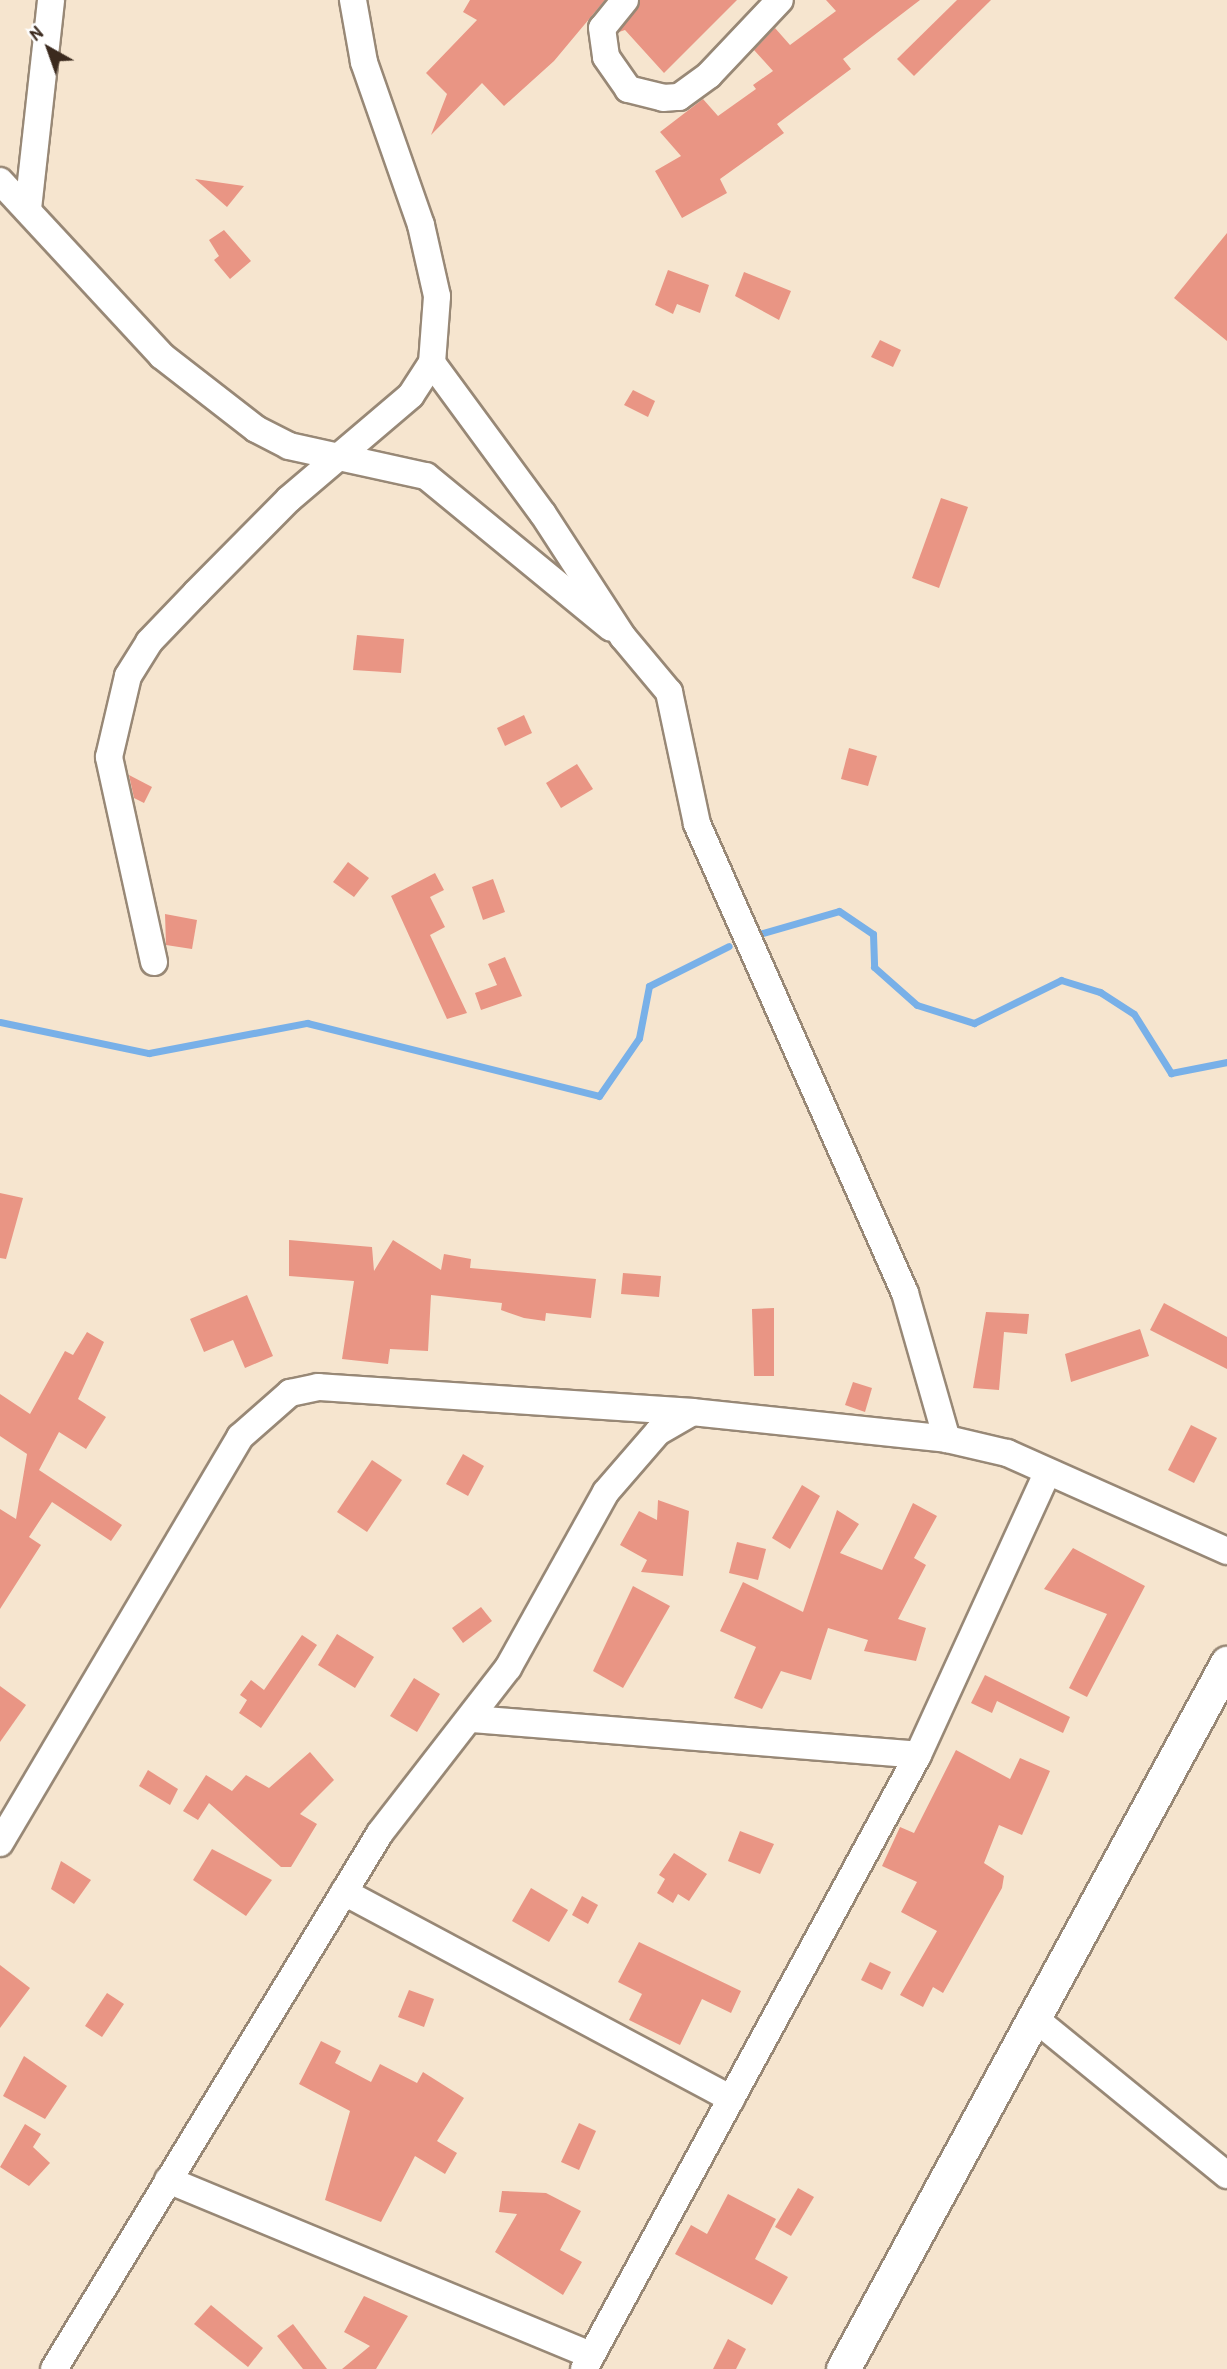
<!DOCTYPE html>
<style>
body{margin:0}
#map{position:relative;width:1227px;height:2369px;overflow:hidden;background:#f6e5cf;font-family:"Patrick Hand",sans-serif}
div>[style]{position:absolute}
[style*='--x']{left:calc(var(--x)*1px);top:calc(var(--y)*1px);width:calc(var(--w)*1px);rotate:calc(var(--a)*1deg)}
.stream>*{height:7px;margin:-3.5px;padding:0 3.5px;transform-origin:3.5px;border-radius:3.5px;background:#78b0e8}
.building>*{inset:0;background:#e99584}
.roads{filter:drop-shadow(2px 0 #988876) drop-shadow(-2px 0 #988876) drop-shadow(0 2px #988876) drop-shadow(0 -2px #988876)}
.minor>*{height:26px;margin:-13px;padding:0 13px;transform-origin:13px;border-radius:13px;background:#fff}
.tertiary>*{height:33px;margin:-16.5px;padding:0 16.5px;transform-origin:16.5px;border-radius:16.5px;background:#fff}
span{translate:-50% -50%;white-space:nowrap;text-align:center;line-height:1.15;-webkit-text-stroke:7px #fff;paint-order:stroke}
.north{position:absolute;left:14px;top:14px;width:70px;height:70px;-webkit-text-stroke:5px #fff;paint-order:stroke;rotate:320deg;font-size:19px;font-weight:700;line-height:28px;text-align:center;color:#3b2a1e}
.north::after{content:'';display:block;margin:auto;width:24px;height:32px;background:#3b2a1e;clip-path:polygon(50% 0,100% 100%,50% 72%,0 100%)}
</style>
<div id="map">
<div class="stream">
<i style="--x:759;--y:934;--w:83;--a:-16"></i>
<i style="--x:839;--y:911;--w:41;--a:34.1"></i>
<i style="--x:873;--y:934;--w:33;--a:88"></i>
<i style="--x:874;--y:967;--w:57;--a:41.5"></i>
<i style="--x:917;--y:1005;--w:60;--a:17.5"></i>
<i style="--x:974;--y:1023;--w:97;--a:-26.3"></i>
<i style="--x:1061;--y:980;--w:41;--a:17.1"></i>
<i style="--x:1100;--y:992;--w:40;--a:32.9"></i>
<i style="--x:1134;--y:1014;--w:70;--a:57.9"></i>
<i style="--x:1171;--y:1073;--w:57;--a:-11.1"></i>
<i style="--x:0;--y:1022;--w:152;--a:11.8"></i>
<i style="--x:149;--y:1053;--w:161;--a:-10.8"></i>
<i style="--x:307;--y:1023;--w:301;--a:14"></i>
<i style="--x:599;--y:1096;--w:70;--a:-55.4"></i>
<i style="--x:639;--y:1038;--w:53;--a:-79.1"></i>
<i style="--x:649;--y:986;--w:89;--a:-26.6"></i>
</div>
<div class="building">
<i style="clip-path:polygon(470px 0,605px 0,554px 61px,504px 106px,482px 83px,431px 135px,447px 94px,426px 73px,477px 20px,463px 12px)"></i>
<i style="clip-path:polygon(640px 0,737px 0,664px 73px,625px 30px,619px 32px)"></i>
<i style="clip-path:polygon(826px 0,920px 0,843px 59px,851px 69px,777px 124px,784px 133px,720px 179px,727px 193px,682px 218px,655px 171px,681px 156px,660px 132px,703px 99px,718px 116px,756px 89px,753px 85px,773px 71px,754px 50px,775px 28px,790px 45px,836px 11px)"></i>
<i style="clip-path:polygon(957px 0,991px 0,914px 76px,897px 59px)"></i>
<i style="clip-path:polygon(195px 179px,244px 186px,227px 207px)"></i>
<i style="clip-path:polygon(224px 230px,251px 261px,230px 279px,214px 260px,219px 256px,209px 240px)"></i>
<i style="clip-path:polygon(1227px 233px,1227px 341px,1174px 298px)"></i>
<i style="clip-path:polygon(668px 270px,709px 285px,700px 313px,677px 304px,673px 314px,655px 305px)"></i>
<i style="clip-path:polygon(744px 272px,791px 291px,779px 320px,735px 296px)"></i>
<i style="clip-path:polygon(880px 340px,901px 350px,893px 367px,871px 357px)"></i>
<i style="clip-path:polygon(633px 390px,655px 401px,648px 417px,624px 405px)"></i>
<i style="clip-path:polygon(941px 498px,968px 507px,939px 588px,912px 578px)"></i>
<i style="clip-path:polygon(357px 635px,404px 639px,401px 673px,353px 670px)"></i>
<i style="clip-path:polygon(524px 715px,532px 733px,505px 746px,497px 728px)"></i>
<i style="clip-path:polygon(849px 748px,877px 756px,868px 786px,841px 779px)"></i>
<i style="clip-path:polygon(577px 764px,593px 789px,561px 808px,546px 783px)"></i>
<i style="clip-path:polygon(129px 775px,152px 787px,144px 803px,134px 798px)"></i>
<i style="clip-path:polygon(348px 862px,369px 878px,354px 897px,333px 882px)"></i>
<i style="clip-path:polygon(435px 873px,444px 890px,430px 897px,445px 927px,430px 935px,467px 1013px,447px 1019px,391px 896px)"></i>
<i style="clip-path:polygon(493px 879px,505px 912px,483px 920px,472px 887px)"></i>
<i style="clip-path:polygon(165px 914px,197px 920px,192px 949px,166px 945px)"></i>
<i style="clip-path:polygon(505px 957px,522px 996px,481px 1010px,475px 993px,497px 985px,488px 964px)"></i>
<i style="clip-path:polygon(0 1193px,23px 1198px,6px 1259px,0 1258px)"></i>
<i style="clip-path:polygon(289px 1240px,372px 1247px,374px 1271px,393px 1240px,441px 1270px,444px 1254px,471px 1259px,470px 1268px,596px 1279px,591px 1318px,546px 1313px,545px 1321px,524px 1318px,501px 1310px,502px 1303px,431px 1295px,428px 1351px,390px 1349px,388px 1364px,342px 1359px,354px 1281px,289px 1276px)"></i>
<i style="clip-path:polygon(623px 1273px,661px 1276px,659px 1297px,621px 1294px)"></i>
<i style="clip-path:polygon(247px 1295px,273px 1356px,245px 1368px,233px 1340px,204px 1352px,190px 1319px)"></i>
<i style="clip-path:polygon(1164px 1303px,1227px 1337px,1227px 1369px,1150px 1330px)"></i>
<i style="clip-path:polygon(774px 1308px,774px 1376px,754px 1376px,752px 1309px)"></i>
<i style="clip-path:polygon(986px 1312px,1029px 1314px,1027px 1334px,1004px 1332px,999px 1390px,973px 1388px)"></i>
<i style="clip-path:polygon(1140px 1329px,1149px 1356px,1071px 1382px,1065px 1354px)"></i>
<i style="clip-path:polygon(87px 1332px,104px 1342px,78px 1399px,106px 1417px,86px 1449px,59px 1432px,39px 1470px,122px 1525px,111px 1541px,52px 1502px,29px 1537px,41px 1545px,0 1609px,0 1509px,16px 1519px,27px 1454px,0 1436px,0 1394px,30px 1414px,65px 1351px,73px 1355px)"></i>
<i style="clip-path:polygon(853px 1382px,872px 1388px,865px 1412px,845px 1405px)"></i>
<i style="clip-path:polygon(1191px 1425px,1217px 1438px,1194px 1483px,1168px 1470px)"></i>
<i style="clip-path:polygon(463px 1454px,484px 1466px,468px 1496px,446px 1484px)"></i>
<i style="clip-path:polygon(372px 1460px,402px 1480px,367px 1532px,337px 1512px)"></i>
<i style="clip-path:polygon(802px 1485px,820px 1496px,790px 1549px,772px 1538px)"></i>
<i style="clip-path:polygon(658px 1500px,689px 1511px,683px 1576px,641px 1572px,647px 1560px,620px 1545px,639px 1511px,657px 1520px)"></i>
<i style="clip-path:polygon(913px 1503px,937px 1516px,914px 1558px,926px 1565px,898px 1619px,926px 1628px,916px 1661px,864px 1651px,868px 1640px,828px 1628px,811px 1680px,781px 1671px,762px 1709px,734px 1698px,756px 1647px,720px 1631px,743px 1582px,803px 1612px,837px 1510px,859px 1524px,840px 1553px,882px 1570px)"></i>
<i style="clip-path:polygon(737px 1542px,766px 1549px,758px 1580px,729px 1573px)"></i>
<i style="clip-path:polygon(1073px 1548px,1145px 1586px,1087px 1697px,1069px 1688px,1107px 1614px,1044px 1589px)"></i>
<i style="clip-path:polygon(633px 1586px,670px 1606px,623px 1688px,593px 1671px)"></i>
<i style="clip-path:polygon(481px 1607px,492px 1621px,463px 1643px,452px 1628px)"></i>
<i style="clip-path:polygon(337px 1634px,374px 1657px,355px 1688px,318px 1665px)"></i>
<i style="clip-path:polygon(302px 1635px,317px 1645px,261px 1728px,239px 1713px,247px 1700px,240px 1695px,251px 1680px,264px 1690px)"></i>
<i style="clip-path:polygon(985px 1675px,1070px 1717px,1063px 1733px,997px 1701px,992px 1713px,971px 1703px)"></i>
<i style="clip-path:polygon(414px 1678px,440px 1694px,417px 1732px,390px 1716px)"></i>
<i style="clip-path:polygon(0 1686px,26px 1705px,0 1742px)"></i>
<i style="clip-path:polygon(956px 1750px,1010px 1779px,1020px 1758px,1050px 1771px,1022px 1835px,999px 1825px,984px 1863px,1004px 1876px,1002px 1888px,943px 1993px,933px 1987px,923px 2007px,900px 1995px,937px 1931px,901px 1912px,917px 1882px,882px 1866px,900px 1827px,914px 1833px)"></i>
<i style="clip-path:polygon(310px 1752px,334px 1780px,300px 1814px,317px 1824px,291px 1867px,281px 1867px,209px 1803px,198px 1820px,183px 1811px,206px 1775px,232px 1791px,246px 1775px,269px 1788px)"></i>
<i style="clip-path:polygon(148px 1770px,178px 1789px,170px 1805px,139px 1786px)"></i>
<i style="clip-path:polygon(740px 1831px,774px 1844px,760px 1874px,728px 1861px)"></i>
<i style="clip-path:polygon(212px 1849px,272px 1880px,246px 1916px,193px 1880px)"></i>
<i style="clip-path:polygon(674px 1853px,707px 1874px,689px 1901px,678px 1894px,673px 1903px,657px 1893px,665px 1879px,659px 1875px)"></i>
<i style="clip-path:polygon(61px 1861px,91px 1880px,74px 1904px,51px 1889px)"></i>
<i style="clip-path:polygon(531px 1888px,568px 1910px,549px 1942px,512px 1921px)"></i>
<i style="clip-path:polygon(582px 1896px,598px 1905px,588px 1924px,572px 1915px)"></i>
<i style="clip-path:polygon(639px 1942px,741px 1991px,731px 2013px,702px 1999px,680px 2045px,629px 2020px,642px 1994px,618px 1982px)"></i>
<i style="clip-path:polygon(870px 1962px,891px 1972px,882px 1990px,861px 1980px)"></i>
<i style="clip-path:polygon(0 1965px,30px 1988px,0 2028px)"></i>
<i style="clip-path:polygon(409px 1990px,434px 1999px,424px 2027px,398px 2017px)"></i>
<i style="clip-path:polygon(107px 1993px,124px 2004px,102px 2037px,85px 2026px)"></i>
<i style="clip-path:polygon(321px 2041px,341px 2051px,335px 2063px,371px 2082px,380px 2064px,417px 2083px,423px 2072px,464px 2098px,437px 2141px,457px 2153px,445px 2174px,415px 2156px,381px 2222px,325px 2200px,350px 2111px,299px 2084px)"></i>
<i style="clip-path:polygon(24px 2056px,67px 2086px,45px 2119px,3px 2096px)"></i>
<i style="clip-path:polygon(579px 2123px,596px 2131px,579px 2170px,561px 2162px)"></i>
<i style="clip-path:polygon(25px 2124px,41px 2134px,33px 2147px,50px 2163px,29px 2186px,0 2167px)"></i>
<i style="clip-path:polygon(798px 2188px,814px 2197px,791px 2236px,775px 2227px)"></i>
<i style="clip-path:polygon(502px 2191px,546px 2193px,581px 2211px,560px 2250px,582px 2262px,563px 2295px,495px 2252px,517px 2214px,499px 2212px)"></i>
<i style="clip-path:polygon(728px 2194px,776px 2219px,755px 2259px,788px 2277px,772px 2305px,675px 2254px,691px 2225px,707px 2234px)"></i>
<i style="clip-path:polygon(364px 2296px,408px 2316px,376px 2369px,342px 2369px,370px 2346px,344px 2332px)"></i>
<i style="clip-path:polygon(211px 2305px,263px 2348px,248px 2367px,194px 2324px)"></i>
<i style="clip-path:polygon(293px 2324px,327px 2369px,303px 2369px,277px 2336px)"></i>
<i style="clip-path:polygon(728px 2339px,746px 2349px,736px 2369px,713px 2369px)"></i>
</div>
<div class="roads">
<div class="minor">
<i style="--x:625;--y:0;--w:36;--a:129"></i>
<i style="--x:602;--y:28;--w:29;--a:82"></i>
<i style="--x:606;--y:57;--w:39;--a:55"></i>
<i style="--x:628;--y:89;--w:36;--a:14"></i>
<i style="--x:663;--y:98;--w:16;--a:-4"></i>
<i style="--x:679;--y:97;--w:37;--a:-36"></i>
<i style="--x:709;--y:75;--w:103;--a:-46.6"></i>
<i style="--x:0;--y:181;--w:238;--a:47.2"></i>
<i style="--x:162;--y:356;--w:119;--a:37.8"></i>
<i style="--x:256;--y:429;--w:37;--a:27"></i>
<i style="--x:289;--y:446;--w:140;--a:12.4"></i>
<i style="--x:426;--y:476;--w:239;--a:39.4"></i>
<i style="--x:28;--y:209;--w:210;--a:-83.7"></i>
<i style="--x:432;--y:363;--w:187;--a:53.7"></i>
<i style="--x:543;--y:514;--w:147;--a:57"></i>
<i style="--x:623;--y:637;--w:72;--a:50.1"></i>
<i style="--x:669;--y:692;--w:135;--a:78"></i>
<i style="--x:697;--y:824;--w:513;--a:66.08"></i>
<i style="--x:905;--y:1293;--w:152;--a:74"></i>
<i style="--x:154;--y:962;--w:210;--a:-102.4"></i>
<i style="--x:109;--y:757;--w:83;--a:-76.8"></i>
<i style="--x:128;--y:676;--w:40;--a:-58"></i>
<i style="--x:149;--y:642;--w:68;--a:-46.2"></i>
<i style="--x:196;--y:593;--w:132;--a:-45.3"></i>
<i style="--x:289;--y:499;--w:160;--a:-40.4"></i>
<i style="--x:411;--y:395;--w:38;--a:-57"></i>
<i style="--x:432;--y:363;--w:67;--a:-85.7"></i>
<i style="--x:437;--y:296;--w:73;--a:-102.7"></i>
<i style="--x:421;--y:225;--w:173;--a:-109.3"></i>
<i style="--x:364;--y:62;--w:63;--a:-100.1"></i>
<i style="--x:473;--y:1719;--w:446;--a:4.6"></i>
<i style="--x:0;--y:1843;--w:472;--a:-59.4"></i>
<i style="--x:240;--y:1437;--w:67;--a:-41.3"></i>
<i style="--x:290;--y:1393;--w:29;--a:-12"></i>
<i style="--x:318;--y:1387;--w:375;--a:3.8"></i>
<i style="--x:692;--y:1412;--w:256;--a:6"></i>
<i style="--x:947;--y:1439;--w:62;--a:13.1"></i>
<i style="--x:1007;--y:1453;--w:241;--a:24"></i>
<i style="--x:344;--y:1892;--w:439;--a:28.1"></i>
<i style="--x:1033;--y:2017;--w:250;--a:39.2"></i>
<i style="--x:168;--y:2180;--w:458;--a:22.5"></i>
<i style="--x:54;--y:2369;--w:627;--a:-58.69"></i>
<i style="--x:380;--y:1833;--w:209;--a:-52.2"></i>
<i style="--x:508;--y:1668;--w:201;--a:-60.9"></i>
<i style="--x:606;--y:1492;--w:79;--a:-49.1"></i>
<i style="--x:658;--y:1432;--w:39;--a:-30"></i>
<i style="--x:584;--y:2369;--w:699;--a:-61.45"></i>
<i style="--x:918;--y:1755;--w:310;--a:-65.4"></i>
</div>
<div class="tertiary">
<i style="--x:843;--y:2369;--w:804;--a:-61.46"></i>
</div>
</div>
<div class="north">N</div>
</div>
